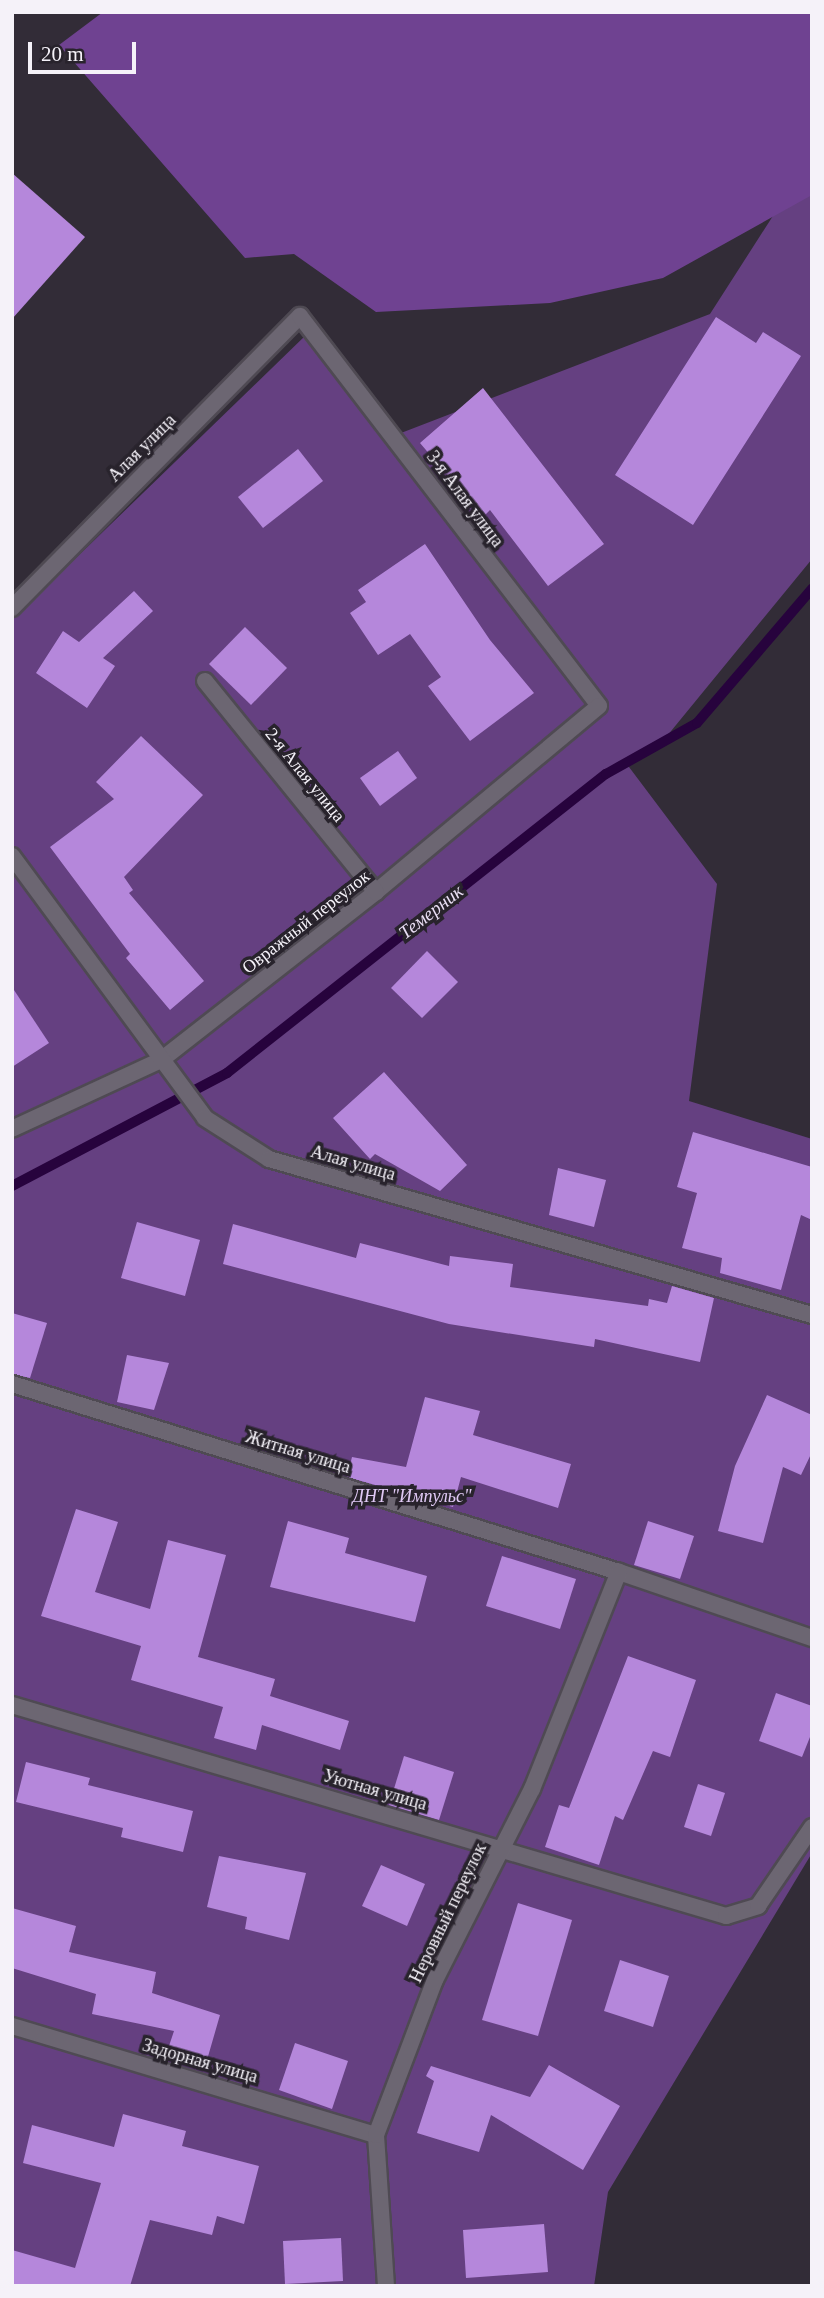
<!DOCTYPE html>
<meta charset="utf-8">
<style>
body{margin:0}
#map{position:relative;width:824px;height:2298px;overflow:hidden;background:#322c37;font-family:Georgia,serif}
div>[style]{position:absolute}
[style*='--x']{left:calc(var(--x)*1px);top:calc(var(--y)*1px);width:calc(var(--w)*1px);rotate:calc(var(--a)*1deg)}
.green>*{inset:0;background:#654081}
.forest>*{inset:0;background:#6f4291}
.stream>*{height:10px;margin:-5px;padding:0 5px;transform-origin:5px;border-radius:5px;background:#27033d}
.building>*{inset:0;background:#b587db}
.roads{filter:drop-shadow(2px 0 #4f4a53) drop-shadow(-2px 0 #4f4a53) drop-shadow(0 2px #4f4a53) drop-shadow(0 -2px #4f4a53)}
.lane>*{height:16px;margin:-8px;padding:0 8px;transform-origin:8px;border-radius:8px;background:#6c6672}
span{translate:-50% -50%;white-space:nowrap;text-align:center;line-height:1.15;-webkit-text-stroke:7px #28232c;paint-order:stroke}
.street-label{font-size:18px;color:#f5f2f9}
.park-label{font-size:18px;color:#e0c9f5;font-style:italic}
.water-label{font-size:19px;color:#eadff5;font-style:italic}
.frame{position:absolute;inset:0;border:14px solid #f5f2f9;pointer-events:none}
.scale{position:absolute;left:28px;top:42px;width:108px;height:32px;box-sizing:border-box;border:4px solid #f5f2f9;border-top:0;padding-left:9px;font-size:21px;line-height:24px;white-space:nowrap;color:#f5f2f9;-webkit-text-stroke:5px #28232c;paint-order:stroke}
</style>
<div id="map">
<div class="green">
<i style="clip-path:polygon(812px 155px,812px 559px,667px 736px,626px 763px,717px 884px,689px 1101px,812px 1139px,812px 1853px,608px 2192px,594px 2286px,12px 2286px,12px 620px,307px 334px,388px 438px,710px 314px)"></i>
</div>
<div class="forest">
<i style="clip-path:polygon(103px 12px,812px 12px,812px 195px,663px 278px,550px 303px,376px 312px,294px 254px,245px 258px,59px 45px)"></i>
</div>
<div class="stream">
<i style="--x:12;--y:1186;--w:243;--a:-27.7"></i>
<i style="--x:227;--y:1073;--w:483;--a:-38.3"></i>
<i style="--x:606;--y:774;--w:104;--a:-29.3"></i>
<i style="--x:697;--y:723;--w:177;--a:-49.4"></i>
</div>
<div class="building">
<i style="clip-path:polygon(12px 173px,85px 237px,12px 319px)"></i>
<i style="clip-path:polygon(716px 317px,756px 343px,763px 332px,801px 356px,693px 525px,615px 475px)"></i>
<i style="clip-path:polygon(483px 388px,604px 544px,548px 586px,490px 510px,483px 517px,420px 443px)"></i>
<i style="clip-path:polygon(298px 449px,323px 481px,263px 528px,238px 497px)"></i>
<i style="clip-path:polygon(425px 544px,490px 640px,534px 693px,470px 741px,428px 686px,441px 677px,410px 634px,378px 655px,350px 613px,366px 602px,358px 590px)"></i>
<i style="clip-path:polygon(134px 591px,153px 611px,103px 658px,115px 666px,87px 708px,36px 673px,63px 631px,79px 642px)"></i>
<i style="clip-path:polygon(245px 627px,287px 668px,251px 705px,209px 664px)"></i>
<i style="clip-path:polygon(141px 736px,203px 795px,124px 877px,133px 890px,129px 893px,204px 981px,170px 1010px,126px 958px,130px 954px,50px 847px,114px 799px,96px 782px)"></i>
<i style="clip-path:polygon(398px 751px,417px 778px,380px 806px,360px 778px)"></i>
<i style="clip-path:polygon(427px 951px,458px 982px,422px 1018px,391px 988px)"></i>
<i style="clip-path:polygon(12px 987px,49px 1043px,12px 1067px)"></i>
<i style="clip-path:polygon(384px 1072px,467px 1165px,440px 1191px,375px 1154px,370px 1159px,333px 1118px)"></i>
<i style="clip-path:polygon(693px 1132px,812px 1167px,812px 1220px,801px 1215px,781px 1290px,720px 1273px,722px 1258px,682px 1248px,697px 1193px,677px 1187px)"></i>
<i style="clip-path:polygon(558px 1168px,606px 1180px,594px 1227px,549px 1215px)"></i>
<i style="clip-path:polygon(137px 1222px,200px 1240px,185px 1296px,121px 1278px)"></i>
<i style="clip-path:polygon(233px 1224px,356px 1258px,360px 1243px,449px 1266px,450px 1256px,513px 1264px,510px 1287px,648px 1306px,649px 1299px,667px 1303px,672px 1286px,714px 1298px,700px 1362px,595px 1339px,594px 1347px,449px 1324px,223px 1264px)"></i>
<i style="clip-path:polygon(12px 1313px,47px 1323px,30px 1378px,12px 1374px)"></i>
<i style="clip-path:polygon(127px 1355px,169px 1363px,154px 1410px,117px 1402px)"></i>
<i style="clip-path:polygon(767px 1395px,812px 1415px,812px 1452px,801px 1475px,783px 1467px,763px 1543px,718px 1531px,735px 1466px)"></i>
<i style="clip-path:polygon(425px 1397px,480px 1411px,473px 1435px,571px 1464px,558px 1508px,461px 1477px,453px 1507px,347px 1477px,352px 1457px,406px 1467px)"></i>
<i style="clip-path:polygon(76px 1509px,118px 1522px,95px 1592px,150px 1609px,168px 1540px,226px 1555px,198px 1657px,275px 1679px,270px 1696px,349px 1721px,340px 1750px,262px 1725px,256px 1750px,214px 1738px,223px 1707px,131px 1680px,141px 1646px,41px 1616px)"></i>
<i style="clip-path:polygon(288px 1521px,349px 1538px,345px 1553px,427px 1576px,415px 1622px,270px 1587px)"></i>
<i style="clip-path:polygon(648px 1521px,694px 1536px,680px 1579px,634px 1565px)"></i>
<i style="clip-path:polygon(502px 1556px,576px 1579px,560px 1629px,486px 1606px)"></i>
<i style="clip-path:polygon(628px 1656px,696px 1680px,670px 1757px,653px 1751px,623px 1820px,615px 1816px,599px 1865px,545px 1847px,559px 1805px,569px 1808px)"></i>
<i style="clip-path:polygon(776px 1693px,812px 1706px,812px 1732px,802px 1757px,759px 1741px)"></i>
<i style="clip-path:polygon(404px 1756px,454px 1772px,439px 1820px,389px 1805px)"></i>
<i style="clip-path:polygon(26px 1762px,90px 1778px,88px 1785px,193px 1811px,183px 1852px,121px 1837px,123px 1828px,16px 1802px)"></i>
<i style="clip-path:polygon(698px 1784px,725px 1793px,711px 1836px,684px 1827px)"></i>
<i style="clip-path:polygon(219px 1856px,306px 1873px,289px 1940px,245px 1929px,247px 1917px,207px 1907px)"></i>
<i style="clip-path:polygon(381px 1865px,425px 1884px,407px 1926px,362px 1906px)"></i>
<i style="clip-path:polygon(518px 1903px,572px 1920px,538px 2036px,482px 2020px)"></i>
<i style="clip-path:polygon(12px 1908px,76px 1926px,69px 1952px,156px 1972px,152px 1993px,220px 2015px,207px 2060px,168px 2049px,174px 2031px,92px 2014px,96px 1994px,12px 1968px)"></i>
<i style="clip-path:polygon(620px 1960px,669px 1976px,653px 2027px,604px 2011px)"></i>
<i style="clip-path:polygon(295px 2043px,348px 2061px,332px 2109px,279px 2090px)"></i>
<i style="clip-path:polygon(549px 2065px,620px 2106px,583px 2170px,491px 2115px,479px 2152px,417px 2133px,434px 2081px,426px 2076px,431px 2066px,530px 2097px)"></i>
<i style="clip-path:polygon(123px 2114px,186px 2131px,182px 2146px,259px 2166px,244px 2224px,217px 2216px,212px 2235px,150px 2220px,130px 2286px,12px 2286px,12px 2250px,75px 2268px,101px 2183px,23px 2163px,32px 2125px,114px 2147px)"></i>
<i style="clip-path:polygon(544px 2224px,548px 2272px,466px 2278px,463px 2230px)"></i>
<i style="clip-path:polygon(341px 2238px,343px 2281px,285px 2284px,283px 2241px)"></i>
</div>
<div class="roads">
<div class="lane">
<i style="--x:12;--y:608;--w:410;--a:-45.4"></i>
<i style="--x:300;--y:316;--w:491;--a:52.5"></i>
<i style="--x:599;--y:706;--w:290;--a:140.2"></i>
<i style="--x:376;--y:892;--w:273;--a:142"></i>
<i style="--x:161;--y:1060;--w:164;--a:155.2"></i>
<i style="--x:205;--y:681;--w:272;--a:51"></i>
<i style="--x:12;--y:856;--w:325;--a:53.6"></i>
<i style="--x:205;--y:1118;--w:76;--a:32.6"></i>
<i style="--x:269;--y:1159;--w:565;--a:16.03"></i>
<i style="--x:12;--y:1384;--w:635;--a:17.21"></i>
<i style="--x:619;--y:1572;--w:204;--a:18.9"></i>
<i style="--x:12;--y:1705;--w:745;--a:16.46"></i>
<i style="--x:726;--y:1916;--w:34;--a:-17"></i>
<i style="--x:758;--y:1906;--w:96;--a:-55.6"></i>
<i style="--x:12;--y:2026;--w:380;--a:16.7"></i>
<i style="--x:386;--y:2286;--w:151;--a:-93.8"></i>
<i style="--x:376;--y:2135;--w:166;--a:-69.2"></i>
<i style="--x:435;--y:1980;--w:214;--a:-63.1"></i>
<i style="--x:532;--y:1789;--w:234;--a:-68.2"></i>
</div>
</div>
<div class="street-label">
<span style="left:142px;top:448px;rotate:-45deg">Алая улица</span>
<span style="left:465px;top:499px;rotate:53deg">3-я Алая улица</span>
<span style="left:305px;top:775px;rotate:51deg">2-я Алая улица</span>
<span style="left:306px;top:922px;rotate:-38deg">Овражный переулок</span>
<span style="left:353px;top:1163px;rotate:16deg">Алая улица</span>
<span style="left:298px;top:1452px;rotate:17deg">Житная улица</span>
<span style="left:375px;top:1790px;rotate:16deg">Уютная улица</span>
<span style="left:448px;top:1913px;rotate:-64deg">Неровный переулок</span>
<span style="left:200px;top:2061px;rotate:16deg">Задорная улица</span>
</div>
<div class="park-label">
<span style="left:412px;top:1496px">ДНТ "Импульс"</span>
</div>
<div class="water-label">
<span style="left:431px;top:912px;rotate:-38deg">Темерник</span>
</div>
<div class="frame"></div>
<div class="scale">20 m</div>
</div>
